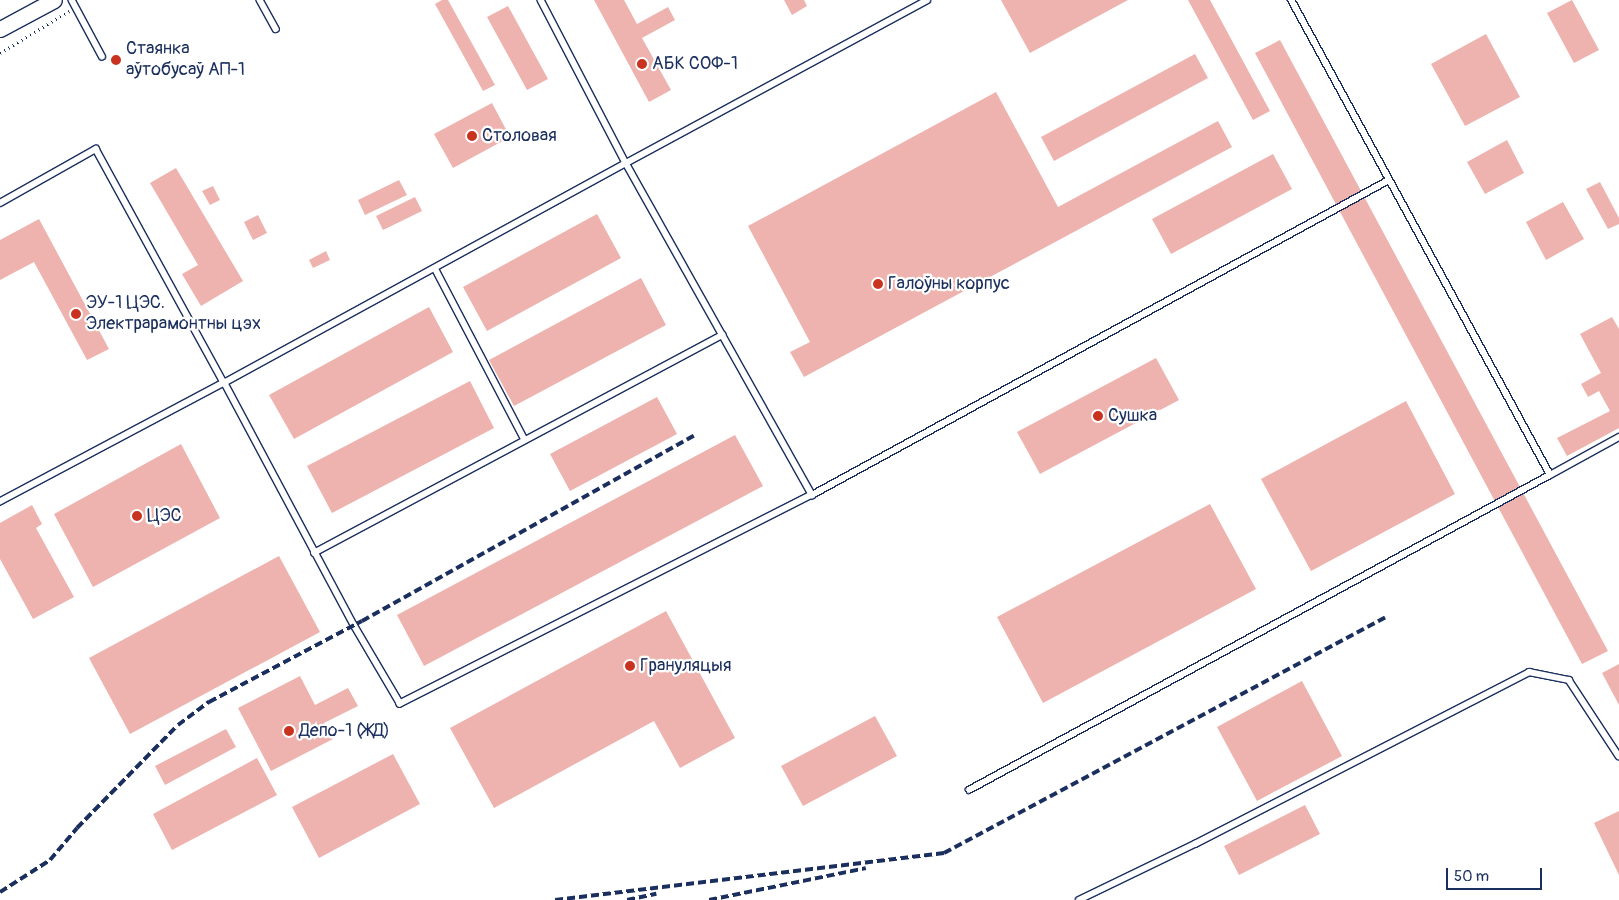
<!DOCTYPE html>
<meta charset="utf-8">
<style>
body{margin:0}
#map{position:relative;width:1619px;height:900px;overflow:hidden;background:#fff;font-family:Pangolin,sans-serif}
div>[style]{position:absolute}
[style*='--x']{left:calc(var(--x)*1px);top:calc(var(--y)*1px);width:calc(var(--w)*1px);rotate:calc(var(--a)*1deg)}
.building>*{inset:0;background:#eeb3ae}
.path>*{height:2.5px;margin-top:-1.25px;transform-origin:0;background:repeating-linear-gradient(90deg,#1b2f5e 0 1px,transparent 0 5px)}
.roads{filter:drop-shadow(1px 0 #1b2f5e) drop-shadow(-1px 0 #1b2f5e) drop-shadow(0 1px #1b2f5e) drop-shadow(0 -1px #1b2f5e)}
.lane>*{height:5.5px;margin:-2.75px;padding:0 2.75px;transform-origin:2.75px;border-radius:2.75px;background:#fff}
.secondary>*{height:15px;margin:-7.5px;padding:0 7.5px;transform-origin:7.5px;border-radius:7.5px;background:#fff}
.rail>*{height:4px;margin-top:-2px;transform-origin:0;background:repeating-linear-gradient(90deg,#1b2f5e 0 8px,transparent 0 12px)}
.dots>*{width:14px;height:14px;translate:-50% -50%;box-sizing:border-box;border:2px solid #fff;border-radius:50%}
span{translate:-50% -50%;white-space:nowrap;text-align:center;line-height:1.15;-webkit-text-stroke:4.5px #fff;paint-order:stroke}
.poi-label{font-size:18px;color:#1b2f5e}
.left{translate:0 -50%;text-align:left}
.scale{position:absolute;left:1446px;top:868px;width:96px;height:22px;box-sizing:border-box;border:2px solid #1b2f5e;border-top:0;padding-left:6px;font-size:15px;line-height:18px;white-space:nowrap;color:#1b2f5e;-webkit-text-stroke:4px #fff;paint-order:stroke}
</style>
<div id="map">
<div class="building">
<i style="clip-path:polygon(442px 0,448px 0,495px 85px,483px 91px,435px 4px)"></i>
<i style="clip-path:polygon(594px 0,624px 0,637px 24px,668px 7px,675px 20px,642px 38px,671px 90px,649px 102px)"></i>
<i style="clip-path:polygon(784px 0,804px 0,807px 6px,792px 15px)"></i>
<i style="clip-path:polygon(1001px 0,1128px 0,1030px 53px)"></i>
<i style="clip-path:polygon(1188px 0,1210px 0,1270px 111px,1253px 120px)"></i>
<i style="clip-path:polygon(1572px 0,1599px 50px,1574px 63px,1547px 13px)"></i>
<i style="clip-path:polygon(508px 6px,548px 79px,527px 90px,487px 17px)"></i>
<i style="clip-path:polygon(1486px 34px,1520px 97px,1465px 126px,1431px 64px)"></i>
<i style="clip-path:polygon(1280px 40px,1608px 651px,1582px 664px,1255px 53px)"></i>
<i style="clip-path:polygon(1195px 54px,1208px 78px,1054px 161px,1041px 137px)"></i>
<i style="clip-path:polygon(996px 92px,1058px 207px,1218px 121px,1232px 147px,804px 377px,790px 352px,810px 342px,748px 226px)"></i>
<i style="clip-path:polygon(492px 103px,510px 137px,453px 168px,434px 134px)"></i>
<i style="clip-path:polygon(1507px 140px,1524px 173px,1485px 194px,1467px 162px)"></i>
<i style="clip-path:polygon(1273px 154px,1292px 189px,1171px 254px,1152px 219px)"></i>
<i style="clip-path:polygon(176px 168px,243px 281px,201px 306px,182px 274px,198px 265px,150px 183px)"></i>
<i style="clip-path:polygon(399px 180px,407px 195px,365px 215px,358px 200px)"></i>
<i style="clip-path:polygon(1600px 182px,1619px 218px,1619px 224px,1608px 229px,1586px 189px)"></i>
<i style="clip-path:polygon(213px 186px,220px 200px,210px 205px,202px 191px)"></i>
<i style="clip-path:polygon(415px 197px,422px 211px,383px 230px,376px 216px)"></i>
<i style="clip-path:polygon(1563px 202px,1584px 239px,1546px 260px,1526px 222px)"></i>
<i style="clip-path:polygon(597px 214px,621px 258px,487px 331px,463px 287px)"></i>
<i style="clip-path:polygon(258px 215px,267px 233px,253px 240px,244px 222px)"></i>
<i style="clip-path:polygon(39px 219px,109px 349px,87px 360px,34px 262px,0 280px,0 240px)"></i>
<i style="clip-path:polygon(326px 251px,330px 260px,313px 268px,309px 260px)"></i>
<i style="clip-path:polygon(641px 278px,666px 325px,514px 406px,489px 360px)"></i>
<i style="clip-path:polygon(429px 307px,453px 352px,294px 439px,269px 395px)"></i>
<i style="clip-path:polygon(1612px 317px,1619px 329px,1619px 428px,1567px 456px,1557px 438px,1610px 411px,1599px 391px,1588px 397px,1581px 384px,1601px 373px,1580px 334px)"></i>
<i style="clip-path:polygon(1156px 358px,1179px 400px,1040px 474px,1017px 432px)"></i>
<i style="clip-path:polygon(470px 381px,494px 428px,332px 513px,307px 466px)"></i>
<i style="clip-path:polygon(657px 397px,677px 434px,570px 491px,550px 454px)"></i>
<i style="clip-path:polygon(1406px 401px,1455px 494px,1311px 571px,1261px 479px)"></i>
<i style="clip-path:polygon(735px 435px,763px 486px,424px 666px,397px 615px)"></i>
<i style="clip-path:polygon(181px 444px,220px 518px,93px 587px,54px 514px)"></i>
<i style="clip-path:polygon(1210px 504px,1256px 589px,1043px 703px,997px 617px)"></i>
<i style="clip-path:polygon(32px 505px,42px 524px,36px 528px,74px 597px,33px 619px,0 559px,0 523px)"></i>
<i style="clip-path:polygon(279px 556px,320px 632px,130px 734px,89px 658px)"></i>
<i style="clip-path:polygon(666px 611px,735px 738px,680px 768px,654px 721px,494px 808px,450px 728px)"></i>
<i style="clip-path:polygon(1619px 664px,1619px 705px,1602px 673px)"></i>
<i style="clip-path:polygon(300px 676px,315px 705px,348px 688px,358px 706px,324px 723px,333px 739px,271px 771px,238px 708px)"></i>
<i style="clip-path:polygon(1302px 681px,1342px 756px,1257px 801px,1217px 727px)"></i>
<i style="clip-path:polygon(875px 716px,897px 756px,803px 806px,781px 766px)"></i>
<i style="clip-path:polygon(226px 729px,236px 747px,165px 785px,155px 766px)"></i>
<i style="clip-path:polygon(393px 754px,420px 804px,319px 858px,292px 807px)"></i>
<i style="clip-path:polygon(257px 758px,277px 795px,172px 850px,153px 814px)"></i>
<i style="clip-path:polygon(1305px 805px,1320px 834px,1239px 875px,1224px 846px)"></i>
<i style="clip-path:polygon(1619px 811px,1619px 875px,1594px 823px)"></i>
</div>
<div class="path">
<i style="--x:0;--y:53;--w:81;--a:-31.3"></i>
</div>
<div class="roads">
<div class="lane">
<i style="--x:72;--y:0;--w:64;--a:61.8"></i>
<i style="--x:260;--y:0;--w:33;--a:61"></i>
<i style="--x:541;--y:0;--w:184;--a:62.5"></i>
<i style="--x:626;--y:163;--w:381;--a:60.7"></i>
<i style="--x:812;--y:495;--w:462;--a:153.1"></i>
<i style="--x:400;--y:704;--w:91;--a:-120.5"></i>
<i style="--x:354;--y:626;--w:276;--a:-118.1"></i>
<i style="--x:224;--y:383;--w:458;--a:-28.7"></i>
<i style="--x:626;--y:163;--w:342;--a:-28.4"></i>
<i style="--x:0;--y:203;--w:110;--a:-29.4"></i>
<i style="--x:96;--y:149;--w:267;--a:61.3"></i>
<i style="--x:224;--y:383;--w:254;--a:152"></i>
<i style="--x:435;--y:268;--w:194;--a:62.4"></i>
<i style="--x:1550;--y:475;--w:79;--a:-28.8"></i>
<i style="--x:812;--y:495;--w:657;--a:-28.63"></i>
<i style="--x:314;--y:553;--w:463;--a:-28.1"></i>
<i style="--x:969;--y:790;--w:661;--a:-28.47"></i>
<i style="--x:1550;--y:475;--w:541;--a:-118.6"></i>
<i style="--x:1079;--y:900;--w:129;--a:-25.8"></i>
<i style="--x:1195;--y:844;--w:376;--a:-27.2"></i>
<i style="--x:1529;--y:672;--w:41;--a:11.3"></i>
<i style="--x:1569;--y:680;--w:91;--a:56.7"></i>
</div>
<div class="secondary">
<i style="--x:0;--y:29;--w:61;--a:-28.2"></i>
</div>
</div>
<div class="rail">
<i style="--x:0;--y:892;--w:59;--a:-32.6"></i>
<i style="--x:50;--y:860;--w:42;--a:-49.8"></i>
<i style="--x:77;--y:828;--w:144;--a:-45.6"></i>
<i style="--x:178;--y:725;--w:39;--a:-37"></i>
<i style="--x:209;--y:702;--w:173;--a:-27.9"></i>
<i style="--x:362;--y:621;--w:383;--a:-29.2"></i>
<i style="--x:555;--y:900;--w:392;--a:-6.9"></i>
<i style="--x:944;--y:853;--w:500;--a:-28.1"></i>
<i style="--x:627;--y:900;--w:30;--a:-12"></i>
<i style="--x:709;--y:900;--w:160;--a:-11.5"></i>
</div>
<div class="dots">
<i style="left:116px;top:60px;background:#c8321e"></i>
<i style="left:642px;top:64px;background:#c8321e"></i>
<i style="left:472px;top:136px;background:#c8321e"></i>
<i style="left:878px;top:284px;background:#c8321e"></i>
<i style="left:76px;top:314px;background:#c8321e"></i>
<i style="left:1098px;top:416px;background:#c8321e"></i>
<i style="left:137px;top:516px;background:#c8321e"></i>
<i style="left:630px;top:666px;background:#c8321e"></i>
<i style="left:289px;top:731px;background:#c8321e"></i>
</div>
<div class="poi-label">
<span class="left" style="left:126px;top:60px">Стаянка<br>аўтобусаў АП-1</span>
<span class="left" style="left:652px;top:64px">АБК СОФ-1</span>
<span class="left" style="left:482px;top:136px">Столовая</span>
<span class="left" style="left:888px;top:284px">Галоўны корпус</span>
<span class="left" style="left:86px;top:314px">ЭУ-1 ЦЭС.<br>Электрарамонтны цэх</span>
<span class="left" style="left:1108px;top:416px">Сушка</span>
<span class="left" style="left:147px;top:516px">ЦЭС</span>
<span class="left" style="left:640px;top:666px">Грануляцыя</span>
<span class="left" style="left:299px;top:731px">Депо-1 (ЖД)</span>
</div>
<div class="scale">50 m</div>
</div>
